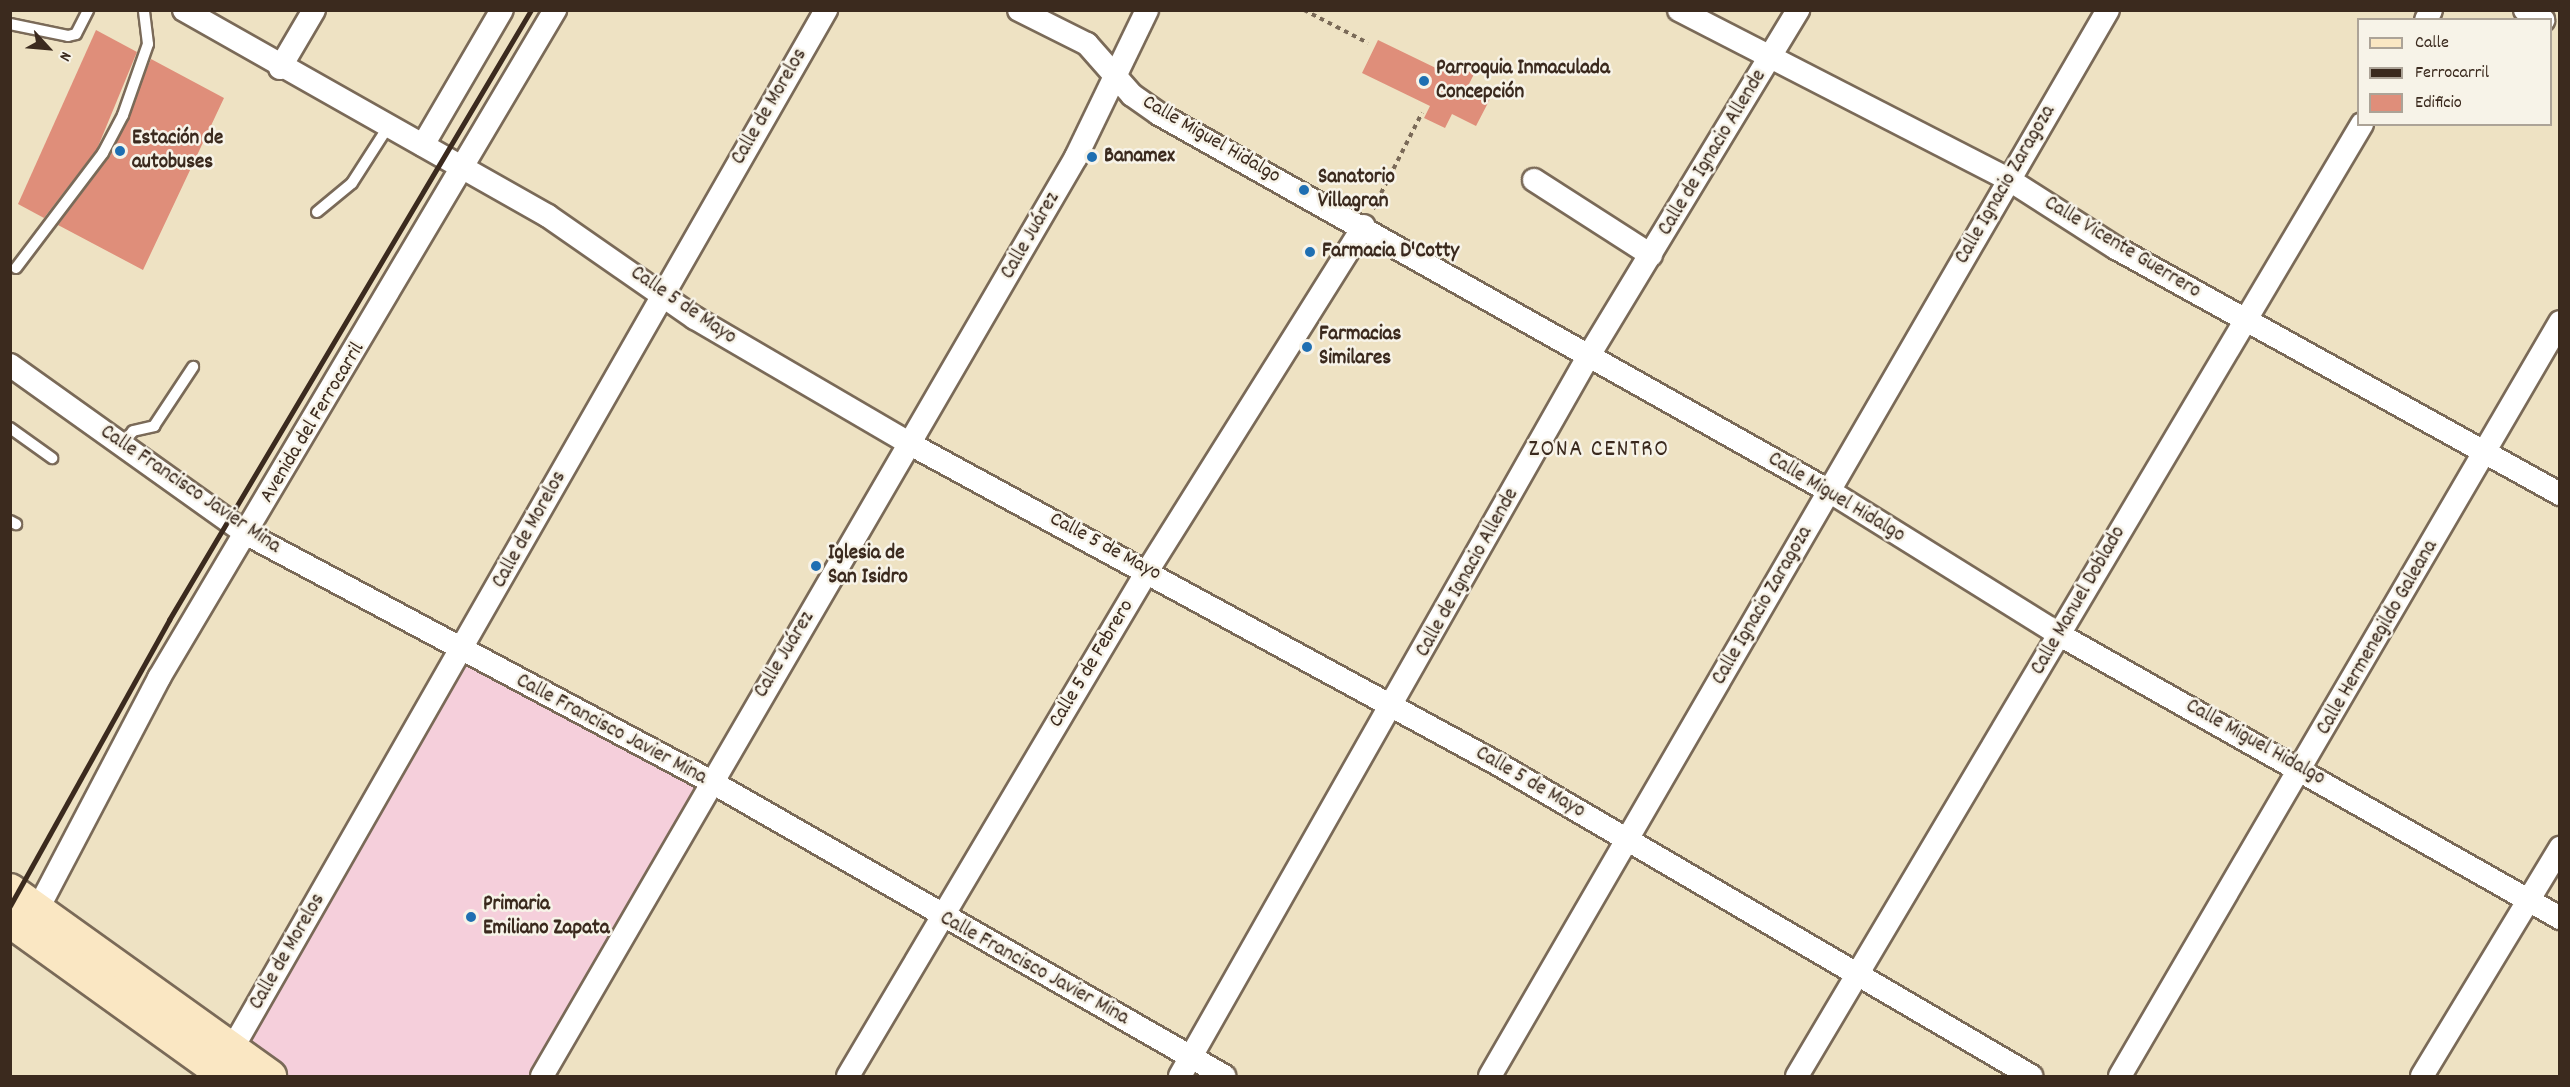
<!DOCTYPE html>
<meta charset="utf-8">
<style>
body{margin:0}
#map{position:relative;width:2570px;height:1087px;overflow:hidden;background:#eee2c3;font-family:Dekko,sans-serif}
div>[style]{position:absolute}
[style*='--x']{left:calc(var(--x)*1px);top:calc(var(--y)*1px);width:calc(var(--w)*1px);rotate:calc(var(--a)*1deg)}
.built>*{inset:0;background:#f5cfdb}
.building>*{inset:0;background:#df8e7a}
.path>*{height:4px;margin-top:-2px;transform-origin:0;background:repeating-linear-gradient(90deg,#7a6a58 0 4.5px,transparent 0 9px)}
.roads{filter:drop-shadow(2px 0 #7a6a58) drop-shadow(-2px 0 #7a6a58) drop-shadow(0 2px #7a6a58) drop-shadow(0 -2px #7a6a58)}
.service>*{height:10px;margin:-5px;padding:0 5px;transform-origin:5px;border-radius:5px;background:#fff}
.minor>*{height:22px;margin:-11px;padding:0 11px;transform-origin:11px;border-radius:11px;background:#fff}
.secondary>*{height:32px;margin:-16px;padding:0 16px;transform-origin:16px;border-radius:16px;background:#fae7c3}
.rail>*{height:4.5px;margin:-2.25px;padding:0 2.25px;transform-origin:2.25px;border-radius:2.25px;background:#3b2a1e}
.dots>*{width:16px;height:16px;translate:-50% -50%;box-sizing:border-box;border:3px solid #f7f3e8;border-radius:50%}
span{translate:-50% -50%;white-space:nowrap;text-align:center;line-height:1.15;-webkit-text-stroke:5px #f7f3e8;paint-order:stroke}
.poi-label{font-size:21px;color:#3b2a1e;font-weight:700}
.left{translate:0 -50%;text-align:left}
.street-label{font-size:21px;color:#3b2a1e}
.quarter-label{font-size:24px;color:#3b2a1e;letter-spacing:1.5px}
.frame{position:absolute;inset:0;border:12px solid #3b2a1e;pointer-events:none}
.legend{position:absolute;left:2357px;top:18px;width:195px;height:108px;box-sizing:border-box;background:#f7f3e8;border:2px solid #aca397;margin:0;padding:8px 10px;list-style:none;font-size:18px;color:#3b2a1e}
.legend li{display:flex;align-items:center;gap:12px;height:30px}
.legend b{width:30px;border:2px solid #aca397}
.north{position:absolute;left:18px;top:18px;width:60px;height:60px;-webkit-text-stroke:4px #f7f3e8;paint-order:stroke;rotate:116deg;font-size:16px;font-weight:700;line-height:24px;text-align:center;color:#3b2a1e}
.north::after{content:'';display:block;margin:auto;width:21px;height:27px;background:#3b2a1e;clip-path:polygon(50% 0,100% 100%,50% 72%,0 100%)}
</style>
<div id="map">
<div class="built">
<i style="clip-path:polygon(462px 652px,710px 781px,539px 1076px,266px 1076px,234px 1053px)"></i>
</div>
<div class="building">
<i style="clip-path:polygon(96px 30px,137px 52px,97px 149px,44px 218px,18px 204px)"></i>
<i style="clip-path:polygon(1378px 40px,1442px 71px,1447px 61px,1474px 74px,1467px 88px,1490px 99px,1476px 126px,1452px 114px,1445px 128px,1424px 118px,1430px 106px,1362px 73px)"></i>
<i style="clip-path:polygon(151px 59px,224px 98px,143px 270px,58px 225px,110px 156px)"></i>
</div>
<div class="path">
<i style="--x:1304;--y:10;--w:72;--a:27.3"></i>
<i style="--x:1373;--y:209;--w:108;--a:-63"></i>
</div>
<div class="roads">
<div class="service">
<i style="--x:10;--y:24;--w:59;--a:11.7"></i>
<i style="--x:68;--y:36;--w:8;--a:-14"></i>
<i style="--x:76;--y:34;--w:27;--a:-63"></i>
<i style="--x:317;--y:212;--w:45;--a:-39.6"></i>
<i style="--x:352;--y:183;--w:67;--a:-57.3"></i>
<i style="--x:16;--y:268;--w:144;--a:-52.9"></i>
<i style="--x:103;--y:153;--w:43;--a:-62.2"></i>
<i style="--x:123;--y:115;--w:75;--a:-70.6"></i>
<i style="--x:148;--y:44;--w:34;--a:-97"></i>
<i style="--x:10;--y:428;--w:52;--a:35.5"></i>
<i style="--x:121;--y:445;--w:18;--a:-49"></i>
<i style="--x:133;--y:431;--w:22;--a:-13"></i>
<i style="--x:154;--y:426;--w:71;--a:-56.5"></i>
<i style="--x:10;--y:521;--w:7;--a:27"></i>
</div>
<div class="minor">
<i style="--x:184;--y:10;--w:418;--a:29.5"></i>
<i style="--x:548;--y:216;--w:179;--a:34.8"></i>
<i style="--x:695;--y:318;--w:251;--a:30.3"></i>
<i style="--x:912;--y:445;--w:667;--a:28.56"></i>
<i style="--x:1498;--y:764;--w:618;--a:30.34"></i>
<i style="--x:1019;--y:10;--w:76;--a:26.6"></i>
<i style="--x:1087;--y:44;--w:68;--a:48.6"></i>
<i style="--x:1132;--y:95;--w:33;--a:35"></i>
<i style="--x:1159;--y:114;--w:769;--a:29.37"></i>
<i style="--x:1829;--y:491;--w:272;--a:31.9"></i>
<i style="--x:2060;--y:635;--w:575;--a:29.51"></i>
<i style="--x:1679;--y:10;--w:370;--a:27.2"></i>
<i style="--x:2008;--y:179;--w:128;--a:32.6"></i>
<i style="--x:2116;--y:248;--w:508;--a:28.99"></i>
<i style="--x:2525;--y:10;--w:21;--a:29"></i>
<i style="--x:2426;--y:20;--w:11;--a:-63"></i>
<i style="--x:280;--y:68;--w:67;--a:-59.6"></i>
<i style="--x:423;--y:145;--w:156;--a:-59.7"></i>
<i style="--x:1534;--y:180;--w:139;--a:32.7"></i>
<i style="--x:10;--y:365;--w:291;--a:35.5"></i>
<i style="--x:247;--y:534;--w:525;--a:28.08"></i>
<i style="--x:710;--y:781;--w:593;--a:29.85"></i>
<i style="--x:31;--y:922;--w:276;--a:-62.3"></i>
<i style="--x:159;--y:678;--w:777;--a:-59.34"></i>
<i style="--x:232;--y:1049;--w:1197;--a:-60.24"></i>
<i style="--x:542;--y:1076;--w:1063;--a:-59.84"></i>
<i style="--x:1076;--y:157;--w:163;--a:-64.2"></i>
<i style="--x:848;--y:1076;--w:588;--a:-59.34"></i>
<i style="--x:1148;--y:570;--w:406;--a:-57.9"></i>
<i style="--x:1180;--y:1076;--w:827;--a:-60.43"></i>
<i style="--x:1588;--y:357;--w:406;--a:-58.8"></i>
<i style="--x:1490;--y:1076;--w:1232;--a:-59.9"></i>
<i style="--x:1797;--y:1076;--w:1107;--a:-59.31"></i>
<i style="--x:2120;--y:1076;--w:873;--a:-59.73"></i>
<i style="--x:2422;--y:1076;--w:267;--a:-58.8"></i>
</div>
<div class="secondary">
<i style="--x:10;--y:890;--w:320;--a:35.6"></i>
<i style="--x:10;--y:921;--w:266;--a:35.7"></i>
</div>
</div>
<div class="rail">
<i style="--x:10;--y:906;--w:327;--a:-60.9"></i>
<i style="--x:169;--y:620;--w:709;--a:-59.31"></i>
</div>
<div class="dots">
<i style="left:1424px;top:81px;background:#1f6fb2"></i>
<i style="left:120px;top:151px;background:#1f6fb2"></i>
<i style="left:1092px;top:157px;background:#1f6fb2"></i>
<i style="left:1304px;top:190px;background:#1f6fb2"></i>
<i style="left:1310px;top:252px;background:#1f6fb2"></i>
<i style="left:1307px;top:347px;background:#1f6fb2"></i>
<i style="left:816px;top:566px;background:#1f6fb2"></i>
<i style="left:471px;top:917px;background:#1f6fb2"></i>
</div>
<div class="poi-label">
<span class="left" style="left:1436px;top:81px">Parroquia Inmaculada<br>Concepción</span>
<span class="left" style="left:132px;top:151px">Estación de<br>autobuses</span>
<span class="left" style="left:1104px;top:157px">Banamex</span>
<span class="left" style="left:1318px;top:190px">Sanatorio<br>Villagran</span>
<span class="left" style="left:1322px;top:252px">Farmacia D'Cotty</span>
<span class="left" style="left:1319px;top:347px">Farmacias<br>Similares</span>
<span class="left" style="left:828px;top:566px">Iglesia de<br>San Isidro</span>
<span class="left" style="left:483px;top:917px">Primaria<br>Emiliano Zapata</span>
</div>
<div class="street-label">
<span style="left:770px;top:107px;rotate:-60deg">Calle de Morelos</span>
<span style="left:1211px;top:140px;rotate:30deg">Calle Miguel Hidalgo</span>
<span style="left:1713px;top:153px;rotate:-59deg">Calle de Ignacio Allende</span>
<span style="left:2006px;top:185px;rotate:-60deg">Calle Ignacio Zaragoza</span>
<span style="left:1031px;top:236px;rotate:-60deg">Calle Juárez</span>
<span style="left:2122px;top:248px;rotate:31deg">Calle Vicente Guerrero</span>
<span style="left:683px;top:306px;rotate:34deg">Calle 5 de Mayo</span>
<span style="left:313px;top:423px;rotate:-59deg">Avenida del Ferrocarril</span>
<span style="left:190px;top:490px;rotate:34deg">Calle Francisco Javier Mina</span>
<span style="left:1836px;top:498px;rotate:31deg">Calle Miguel Hidalgo</span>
<span style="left:530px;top:530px;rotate:-61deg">Calle de Morelos</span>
<span style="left:1105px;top:547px;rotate:28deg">Calle 5 de Mayo</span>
<span style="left:1468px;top:573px;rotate:-61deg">Calle de Ignacio Allende</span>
<span style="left:2079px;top:601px;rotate:-60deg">Calle Manuel Doblado</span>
<span style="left:1763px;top:606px;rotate:-60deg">Calle Ignacio Zaragoza</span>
<span style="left:2378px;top:638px;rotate:-60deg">Calle Hermenegildo Galeana</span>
<span style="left:785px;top:655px;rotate:-59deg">Calle Juárez</span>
<span style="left:1092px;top:664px;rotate:-59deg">Calle 5 de Febrero</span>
<span style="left:611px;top:730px;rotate:28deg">Calle Francisco Javier Mina</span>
<span style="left:2255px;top:743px;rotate:29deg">Calle Miguel Hidalgo</span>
<span style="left:1530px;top:783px;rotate:30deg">Calle 5 de Mayo</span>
<span style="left:288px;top:952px;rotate:-60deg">Calle de Morelos</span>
<span style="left:1034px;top:969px;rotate:29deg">Calle Francisco Javier Mina</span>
</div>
<div class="quarter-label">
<span style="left:1599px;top:451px">ZONA CENTRO</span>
</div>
<div class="frame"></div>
<ul class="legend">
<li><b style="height:8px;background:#fae7c3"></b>Calle</li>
<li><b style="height:8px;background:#3b2a1e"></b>Ferrocarril</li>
<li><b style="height:16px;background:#df8e7a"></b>Edificio</li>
</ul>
<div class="north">N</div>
</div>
